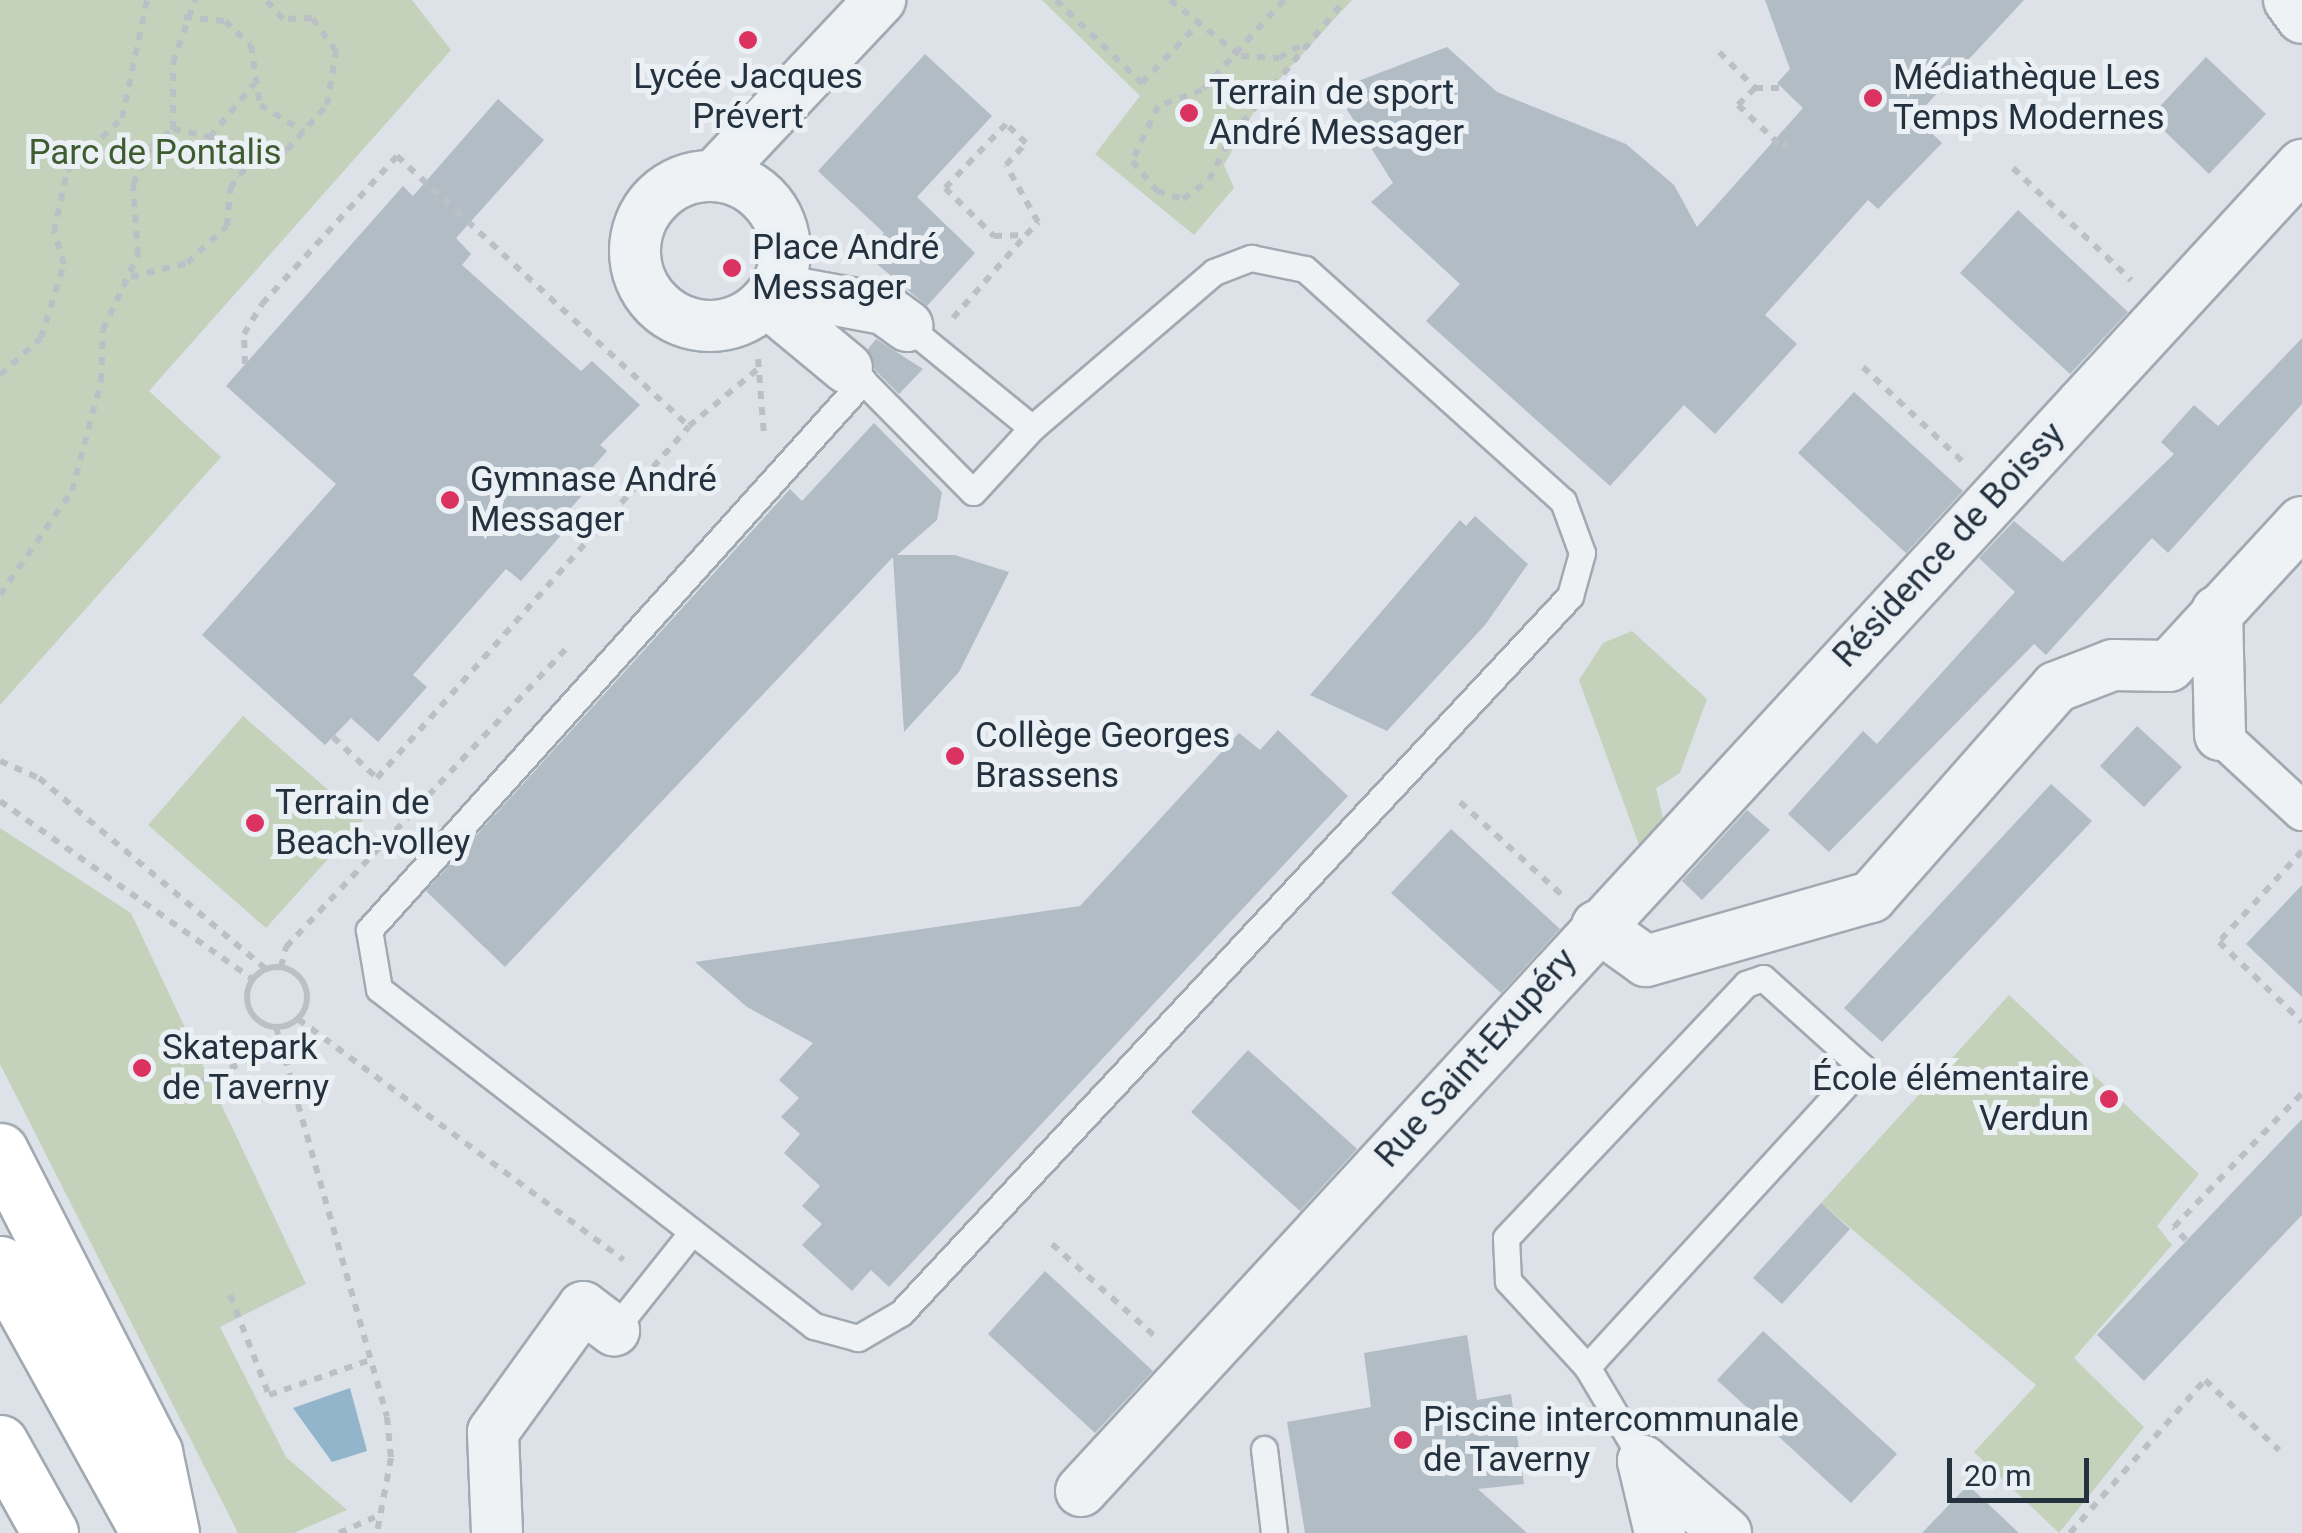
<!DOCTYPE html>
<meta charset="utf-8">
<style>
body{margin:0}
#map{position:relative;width:2302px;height:1533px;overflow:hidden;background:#dce2e7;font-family:Roboto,sans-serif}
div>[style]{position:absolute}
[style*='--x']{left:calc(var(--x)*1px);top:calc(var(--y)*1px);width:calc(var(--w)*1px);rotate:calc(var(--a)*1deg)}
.green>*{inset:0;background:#c4d2bc}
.water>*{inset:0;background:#93b5cb}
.building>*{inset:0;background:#b2bcc5}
.path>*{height:6px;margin-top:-3px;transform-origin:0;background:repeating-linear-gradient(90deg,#bac0c6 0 8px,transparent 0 16px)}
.path>.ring{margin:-3px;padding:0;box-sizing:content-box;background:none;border:6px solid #bac0c6;border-radius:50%}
.roads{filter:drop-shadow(2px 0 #a1a9b1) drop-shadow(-2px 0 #a1a9b1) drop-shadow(0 2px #a1a9b1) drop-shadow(0 -2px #a1a9b1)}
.service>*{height:25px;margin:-12.5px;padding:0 12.5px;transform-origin:12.5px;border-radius:12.5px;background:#eff2f5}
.pedestrian>*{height:38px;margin:-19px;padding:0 19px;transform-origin:19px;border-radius:19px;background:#eff2f5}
.minor>*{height:50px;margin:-25px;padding:0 25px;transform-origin:25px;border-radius:25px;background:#eff2f5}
.minor>.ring{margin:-25px;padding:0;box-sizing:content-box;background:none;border:50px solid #eff2f5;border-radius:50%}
.motorway>*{height:55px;margin:-27.5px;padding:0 27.5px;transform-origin:27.5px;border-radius:27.5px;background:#fff}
.dots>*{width:28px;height:28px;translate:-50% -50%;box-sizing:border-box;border:5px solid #ebf0f5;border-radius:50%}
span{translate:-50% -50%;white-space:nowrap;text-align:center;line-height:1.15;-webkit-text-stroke:10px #ebf0f5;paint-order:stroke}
.poi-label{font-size:35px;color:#24313f}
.left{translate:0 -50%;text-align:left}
.right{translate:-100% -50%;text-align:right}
.park-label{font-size:35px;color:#3e5c30}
.street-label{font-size:35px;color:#24313f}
.scale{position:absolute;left:1947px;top:1458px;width:142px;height:45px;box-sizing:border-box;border:5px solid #24313f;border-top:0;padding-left:12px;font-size:30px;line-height:35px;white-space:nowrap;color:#24313f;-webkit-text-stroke:8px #ebf0f5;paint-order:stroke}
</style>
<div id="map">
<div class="green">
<i style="clip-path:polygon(0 0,412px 0,451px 50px,149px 391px,221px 457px,0 705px)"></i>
<i style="clip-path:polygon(1042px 0,1352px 0,1261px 99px,1224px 165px,1234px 188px,1194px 235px,1095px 154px,1140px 96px)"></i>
<i style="clip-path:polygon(1632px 631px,1707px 699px,1680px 773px,1656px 788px,1670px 848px,1650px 875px,1579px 680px,1603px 643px)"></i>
<i style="clip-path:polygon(243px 716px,363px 820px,266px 928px,148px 825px)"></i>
<i style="clip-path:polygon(0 828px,131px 913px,306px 1284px,220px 1327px,286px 1457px,347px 1510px,294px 1533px,238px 1533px,0 1064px)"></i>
<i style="clip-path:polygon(2009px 995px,2199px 1174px,2157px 1226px,2172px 1245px,2074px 1358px,2144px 1427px,2059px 1533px,1974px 1452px,2036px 1385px,1821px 1203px)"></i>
</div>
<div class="water">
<i style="clip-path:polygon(350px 1388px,367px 1451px,332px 1462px,293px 1408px)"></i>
</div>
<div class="building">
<i style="clip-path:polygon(1765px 0,2024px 0,1915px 117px,1942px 143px,1878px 209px,1868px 200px,1765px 315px,1797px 344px,1715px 434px,1684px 405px,1610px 486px,1426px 321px,1460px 284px,1371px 202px,1393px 183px,1341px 100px,1357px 93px,1353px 83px,1447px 47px,1497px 92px,1626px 144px,1674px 185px,1697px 227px,1803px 108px,1777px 83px,1790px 69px)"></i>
<i style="clip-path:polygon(925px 54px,992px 116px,917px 197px,975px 253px,927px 306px,865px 254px,884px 233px,818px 171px)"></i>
<i style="clip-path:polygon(2206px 57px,2266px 114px,2209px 174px,2150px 117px)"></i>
<i style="clip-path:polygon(498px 99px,544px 140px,456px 238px,471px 254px,462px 265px,581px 371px,592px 361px,640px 405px,600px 445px,607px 451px,586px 475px,594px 482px,562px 518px,570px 525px,521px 581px,506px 569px,413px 675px,427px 687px,378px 742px,351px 718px,325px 745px,202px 635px,336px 484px,226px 386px,403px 186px,413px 196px)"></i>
<i style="clip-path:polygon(2018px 210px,2128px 312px,2070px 374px,1960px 273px)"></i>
<i style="clip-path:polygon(2302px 338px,2302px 404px,2168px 553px,2152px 538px,2046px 655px,2034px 644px,1829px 852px,1788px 814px,1863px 731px,1877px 744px,2015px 592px,1979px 558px,2014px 521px,2063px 562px,2174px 454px,2161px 442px,2194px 405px,2218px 426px)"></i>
<i style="clip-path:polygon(876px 339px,923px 369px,899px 394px,875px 370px,868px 349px)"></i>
<i style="clip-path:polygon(1854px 392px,1963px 491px,1906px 553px,1798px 453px)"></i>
<i style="clip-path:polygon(874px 423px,942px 492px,937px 520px,897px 555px,955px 555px,1009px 572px,959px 672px,904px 732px,893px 557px,505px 967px,426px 891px,790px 489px,802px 501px)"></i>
<i style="clip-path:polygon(1475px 516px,1528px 564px,1485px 625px,1387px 731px,1310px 695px,1460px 520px,1466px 526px)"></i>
<i style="clip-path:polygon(2137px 726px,2182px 767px,2144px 807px,2100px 766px)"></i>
<i style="clip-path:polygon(1278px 730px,1348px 796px,889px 1287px,871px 1270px,852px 1291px,802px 1245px,822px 1224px,802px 1206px,820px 1186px,784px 1153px,800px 1134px,781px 1117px,799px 1098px,779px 1080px,813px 1043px,747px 1007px,695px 962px,1080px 906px,1239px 733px,1260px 750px)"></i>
<i style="clip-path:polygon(2051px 784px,2092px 821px,1882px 1042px,1844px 1008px)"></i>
<i style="clip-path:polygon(1747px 810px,1770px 830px,1702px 900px,1682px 881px)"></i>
<i style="clip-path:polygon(1451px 829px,1560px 929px,1501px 993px,1391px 893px)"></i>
<i style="clip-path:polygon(2302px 885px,2302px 997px,2246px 944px)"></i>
<i style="clip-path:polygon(1248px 1050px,1357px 1149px,1300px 1211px,1191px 1112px)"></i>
<i style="clip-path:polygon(2302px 1119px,2302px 1215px,2144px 1381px,2097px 1335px)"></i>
<i style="clip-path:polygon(1821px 1203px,1850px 1229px,1782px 1304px,1753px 1278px)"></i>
<i style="clip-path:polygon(1045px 1271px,1153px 1371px,1095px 1433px,988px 1334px)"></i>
<i style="clip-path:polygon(1763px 1331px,1897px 1454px,1851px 1503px,1717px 1380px)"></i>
<i style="clip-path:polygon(1467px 1335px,1477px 1400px,1511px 1394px,1524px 1484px,1478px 1489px,1527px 1533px,1305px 1533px,1287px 1422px,1371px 1407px,1364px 1353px)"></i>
<i style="clip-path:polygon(1968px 1485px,2019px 1533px,1922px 1533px)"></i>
</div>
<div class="path">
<i style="--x:1056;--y:0;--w:120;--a:44"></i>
<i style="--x:1142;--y:83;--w:79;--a:-46.5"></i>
<i style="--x:1170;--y:0;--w:90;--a:38.3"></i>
<i style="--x:1241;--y:56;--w:38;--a:3"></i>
<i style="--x:1279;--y:58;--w:24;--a:-30"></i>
<i style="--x:1284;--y:0;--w:122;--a:132.3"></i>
<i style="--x:1202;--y:90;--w:47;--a:160"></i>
<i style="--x:1158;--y:106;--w:61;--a:115.3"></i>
<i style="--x:1132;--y:161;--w:39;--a:50"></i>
<i style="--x:1157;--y:191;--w:27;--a:17"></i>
<i style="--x:1183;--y:199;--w:32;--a:-36"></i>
<i style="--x:1209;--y:180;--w:51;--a:-62.9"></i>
<i style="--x:1232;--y:135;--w:176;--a:-50.1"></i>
<i style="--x:184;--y:17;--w:41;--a:5.6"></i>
<i style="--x:225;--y:21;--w:35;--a:43"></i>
<i style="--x:251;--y:45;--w:61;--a:81.5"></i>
<i style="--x:260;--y:105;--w:51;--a:30.6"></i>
<i style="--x:1719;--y:52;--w:51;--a:45"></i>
<i style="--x:1755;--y:88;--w:28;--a:0"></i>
<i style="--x:1755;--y:88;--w:24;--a:135"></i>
<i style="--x:1738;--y:105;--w:62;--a:43.7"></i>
<i style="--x:1783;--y:148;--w:17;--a:-45"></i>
<i style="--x:173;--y:129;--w:38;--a:12"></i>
<i style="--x:210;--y:137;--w:49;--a:52.4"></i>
<i style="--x:210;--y:137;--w:69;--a:-50.3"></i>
<i style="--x:2013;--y:168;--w:163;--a:43.5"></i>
<i style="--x:131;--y:277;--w:58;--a:-14"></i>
<i style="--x:187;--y:263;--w:54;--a:-42.8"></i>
<i style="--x:227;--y:226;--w:38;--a:-85"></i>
<i style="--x:230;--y:188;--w:36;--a:-52"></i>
<i style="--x:252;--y:160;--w:36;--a:-16"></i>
<i style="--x:287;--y:150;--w:60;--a:-48.4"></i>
<i style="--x:327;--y:105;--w:55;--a:-80.5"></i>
<i style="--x:336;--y:51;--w:41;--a:-126"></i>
<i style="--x:312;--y:18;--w:29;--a:178"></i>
<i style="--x:283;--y:19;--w:25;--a:-132"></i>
<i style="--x:953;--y:318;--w:111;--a:-48.7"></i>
<i style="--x:1026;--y:235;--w:18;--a:-47"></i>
<i style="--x:1038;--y:222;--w:65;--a:-119.3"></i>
<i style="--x:1006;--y:165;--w:30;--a:-48"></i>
<i style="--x:1026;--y:143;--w:28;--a:-136"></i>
<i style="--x:1006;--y:124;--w:88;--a:133.6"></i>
<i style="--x:945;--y:188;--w:69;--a:44.4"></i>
<i style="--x:994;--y:236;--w:32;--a:-2"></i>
<i style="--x:758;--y:359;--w:77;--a:85.5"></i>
<i style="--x:245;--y:364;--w:30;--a:-92"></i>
<i style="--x:244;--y:334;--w:35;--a:-59"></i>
<i style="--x:262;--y:304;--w:200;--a:-47.6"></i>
<i style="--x:397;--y:156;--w:398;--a:42.8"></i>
<i style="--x:1863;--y:367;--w:137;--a:43.5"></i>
<i style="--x:0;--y:375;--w:55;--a:-42.1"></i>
<i style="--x:41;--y:338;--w:77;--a:-72.7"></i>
<i style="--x:64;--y:264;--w:34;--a:-107"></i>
<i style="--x:54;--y:232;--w:62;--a:-78"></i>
<i style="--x:67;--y:171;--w:76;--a:-43.9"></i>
<i style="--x:122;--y:118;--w:121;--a:-78"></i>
<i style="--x:0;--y:595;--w:126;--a:-55.3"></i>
<i style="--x:72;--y:491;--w:114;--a:-75.2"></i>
<i style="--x:101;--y:381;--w:51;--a:-87.8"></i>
<i style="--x:103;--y:330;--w:83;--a:-65"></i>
<i style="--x:138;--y:255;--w:71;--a:-94"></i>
<i style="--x:133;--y:184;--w:41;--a:-64.1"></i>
<i style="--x:151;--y:147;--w:28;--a:-39"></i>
<i style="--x:173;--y:129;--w:66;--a:-90"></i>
<i style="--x:173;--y:63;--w:67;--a:-70.8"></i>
<i style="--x:333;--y:737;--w:60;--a:43"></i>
<i style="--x:377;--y:778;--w:470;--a:-48.4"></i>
<i style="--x:689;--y:426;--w:89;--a:-39.6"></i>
<i style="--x:0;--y:761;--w:43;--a:23.6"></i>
<i style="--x:39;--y:778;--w:297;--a:40.1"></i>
<i style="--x:0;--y:801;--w:309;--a:35.2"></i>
<i style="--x:1460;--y:802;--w:138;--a:42.4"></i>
<i style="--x:2302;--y:851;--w:123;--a:132.4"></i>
<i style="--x:2219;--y:942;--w:115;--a:43.9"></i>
<i class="ring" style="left:247px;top:967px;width:54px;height:54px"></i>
<i style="--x:281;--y:967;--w:21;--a:-76"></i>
<i style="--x:286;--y:947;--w:413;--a:-46.8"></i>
<i style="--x:298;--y:1019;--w:405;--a:36.5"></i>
<i style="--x:276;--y:1027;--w:405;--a:74.1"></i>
<i style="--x:387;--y:1417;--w:41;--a:84.4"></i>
<i style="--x:391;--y:1458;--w:76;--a:100.6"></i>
<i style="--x:201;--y:1082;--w:85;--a:-25.1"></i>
<i style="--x:2186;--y:1240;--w:18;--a:-133"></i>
<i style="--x:2174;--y:1227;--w:185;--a:-46.3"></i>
<i style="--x:1052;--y:1244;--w:142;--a:41.9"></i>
<i style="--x:230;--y:1295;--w:107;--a:68.7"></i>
<i style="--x:269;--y:1395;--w:107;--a:-19.1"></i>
<i style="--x:339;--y:1533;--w:39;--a:-24"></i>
<i style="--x:2070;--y:1533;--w:204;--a:-48.6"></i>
<i style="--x:2205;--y:1380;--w:102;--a:43.4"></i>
</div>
<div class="roads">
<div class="service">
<i style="--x:907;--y:326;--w:161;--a:39.2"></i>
<i style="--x:1032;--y:428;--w:240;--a:-40.6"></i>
<i style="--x:1214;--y:272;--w:40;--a:-21"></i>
<i style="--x:1251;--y:258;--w:55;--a:11.5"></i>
<i style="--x:1305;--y:269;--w:347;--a:42"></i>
<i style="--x:1563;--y:501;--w:55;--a:69.9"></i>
<i style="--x:1582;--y:553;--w:45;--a:105.6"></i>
<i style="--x:1570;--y:596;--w:981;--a:133.02"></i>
<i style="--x:901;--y:1313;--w:50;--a:149.8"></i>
<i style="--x:858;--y:1338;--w:46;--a:-164.7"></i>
<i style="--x:814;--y:1326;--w:550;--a:-142.23"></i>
<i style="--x:379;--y:989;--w:60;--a:-99.6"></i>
<i style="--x:369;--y:930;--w:739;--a:-48.02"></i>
<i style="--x:863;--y:381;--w:156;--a:45.3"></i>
<i style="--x:973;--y:492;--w:87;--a:-47.3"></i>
<i style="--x:614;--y:1330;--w:125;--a:-51.5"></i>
<i style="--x:1587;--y:1367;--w:407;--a:-47.5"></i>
<i style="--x:1862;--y:1067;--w:133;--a:-138"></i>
<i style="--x:1763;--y:978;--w:18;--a:161"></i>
<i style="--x:1746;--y:984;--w:349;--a:133.4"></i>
<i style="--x:1506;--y:1238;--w:43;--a:87.3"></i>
<i style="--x:1508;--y:1281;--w:117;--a:47.4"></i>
<i style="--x:1587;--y:1367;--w:109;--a:59.2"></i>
<i style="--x:1264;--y:1449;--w:85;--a:83.2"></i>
</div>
<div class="pedestrian">
<i style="--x:2220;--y:735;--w:112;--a:42.8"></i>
</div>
<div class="minor">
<i style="--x:2289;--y:0;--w:22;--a:54"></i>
<i style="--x:715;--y:175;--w:241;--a:-46.7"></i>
<i class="ring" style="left:635px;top:176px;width:100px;height:100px"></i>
<i style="--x:775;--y:289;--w:111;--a:10.4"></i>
<i style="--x:884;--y:309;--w:29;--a:36"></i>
<i style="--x:766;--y:301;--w:105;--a:39.6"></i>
<i style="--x:2217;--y:611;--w:124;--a:88.6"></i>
<i style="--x:1597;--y:926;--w:60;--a:35.5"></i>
<i style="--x:1646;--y:961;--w:234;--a:-15.9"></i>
<i style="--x:1871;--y:897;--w:280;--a:-48.6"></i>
<i style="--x:2056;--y:687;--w:61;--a:-21.1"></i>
<i style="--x:2113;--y:665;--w:56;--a:1"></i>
<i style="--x:2169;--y:666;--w:196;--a:-47.3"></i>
<i style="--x:1081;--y:1491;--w:1803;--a:-47.36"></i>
<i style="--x:497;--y:1533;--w:101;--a:-92.3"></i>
<i style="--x:493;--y:1432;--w:154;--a:-54.2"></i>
<i style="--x:583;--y:1307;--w:39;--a:37"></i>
<i style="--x:1660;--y:1533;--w:74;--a:-103.3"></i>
<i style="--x:1643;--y:1461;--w:110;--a:40.9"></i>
</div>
<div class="motorway">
<i style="--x:0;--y:1151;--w:338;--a:62.9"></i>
<i style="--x:154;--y:1452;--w:83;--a:78.1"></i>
<i style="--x:0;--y:1264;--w:308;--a:61"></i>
<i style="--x:0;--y:1443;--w:103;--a:60.9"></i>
</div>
</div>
<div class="dots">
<i style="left:748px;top:40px;background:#da3362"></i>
<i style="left:1873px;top:98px;background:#da3362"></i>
<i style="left:1189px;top:113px;background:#da3362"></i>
<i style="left:732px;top:268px;background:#da3362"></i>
<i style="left:450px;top:500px;background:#da3362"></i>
<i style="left:955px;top:756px;background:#da3362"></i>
<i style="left:255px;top:823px;background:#da3362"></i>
<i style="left:142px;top:1068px;background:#da3362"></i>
<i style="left:2109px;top:1099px;background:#da3362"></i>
<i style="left:1403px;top:1440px;background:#da3362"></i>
</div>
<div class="poi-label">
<span style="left:748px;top:97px">Lycée Jacques<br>Prévert</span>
<span class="left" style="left:1893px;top:98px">Médiathèque Les<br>Temps Modernes</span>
<span class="left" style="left:1209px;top:113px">Terrain de sport<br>André Messager</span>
<span class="left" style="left:752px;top:268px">Place André<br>Messager</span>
<span class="left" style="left:470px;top:500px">Gymnase André<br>Messager</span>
<span class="left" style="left:975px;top:756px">Collège Georges<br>Brassens</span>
<span class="left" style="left:275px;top:823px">Terrain de<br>Beach-volley</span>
<span class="left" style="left:162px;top:1068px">Skatepark<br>de Taverny</span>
<span class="right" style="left:2089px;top:1099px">École élémentaire<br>Verdun</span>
<span class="left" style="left:1423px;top:1440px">Piscine intercommunale<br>de Taverny</span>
</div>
<div class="park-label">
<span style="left:155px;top:153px">Parc de Pontalis</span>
</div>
<div class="street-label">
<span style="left:1949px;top:545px;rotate:-47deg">Résidence de Boissy</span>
<span style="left:1476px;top:1058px;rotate:-48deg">Rue Saint-Exupéry</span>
</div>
<div class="scale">20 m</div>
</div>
